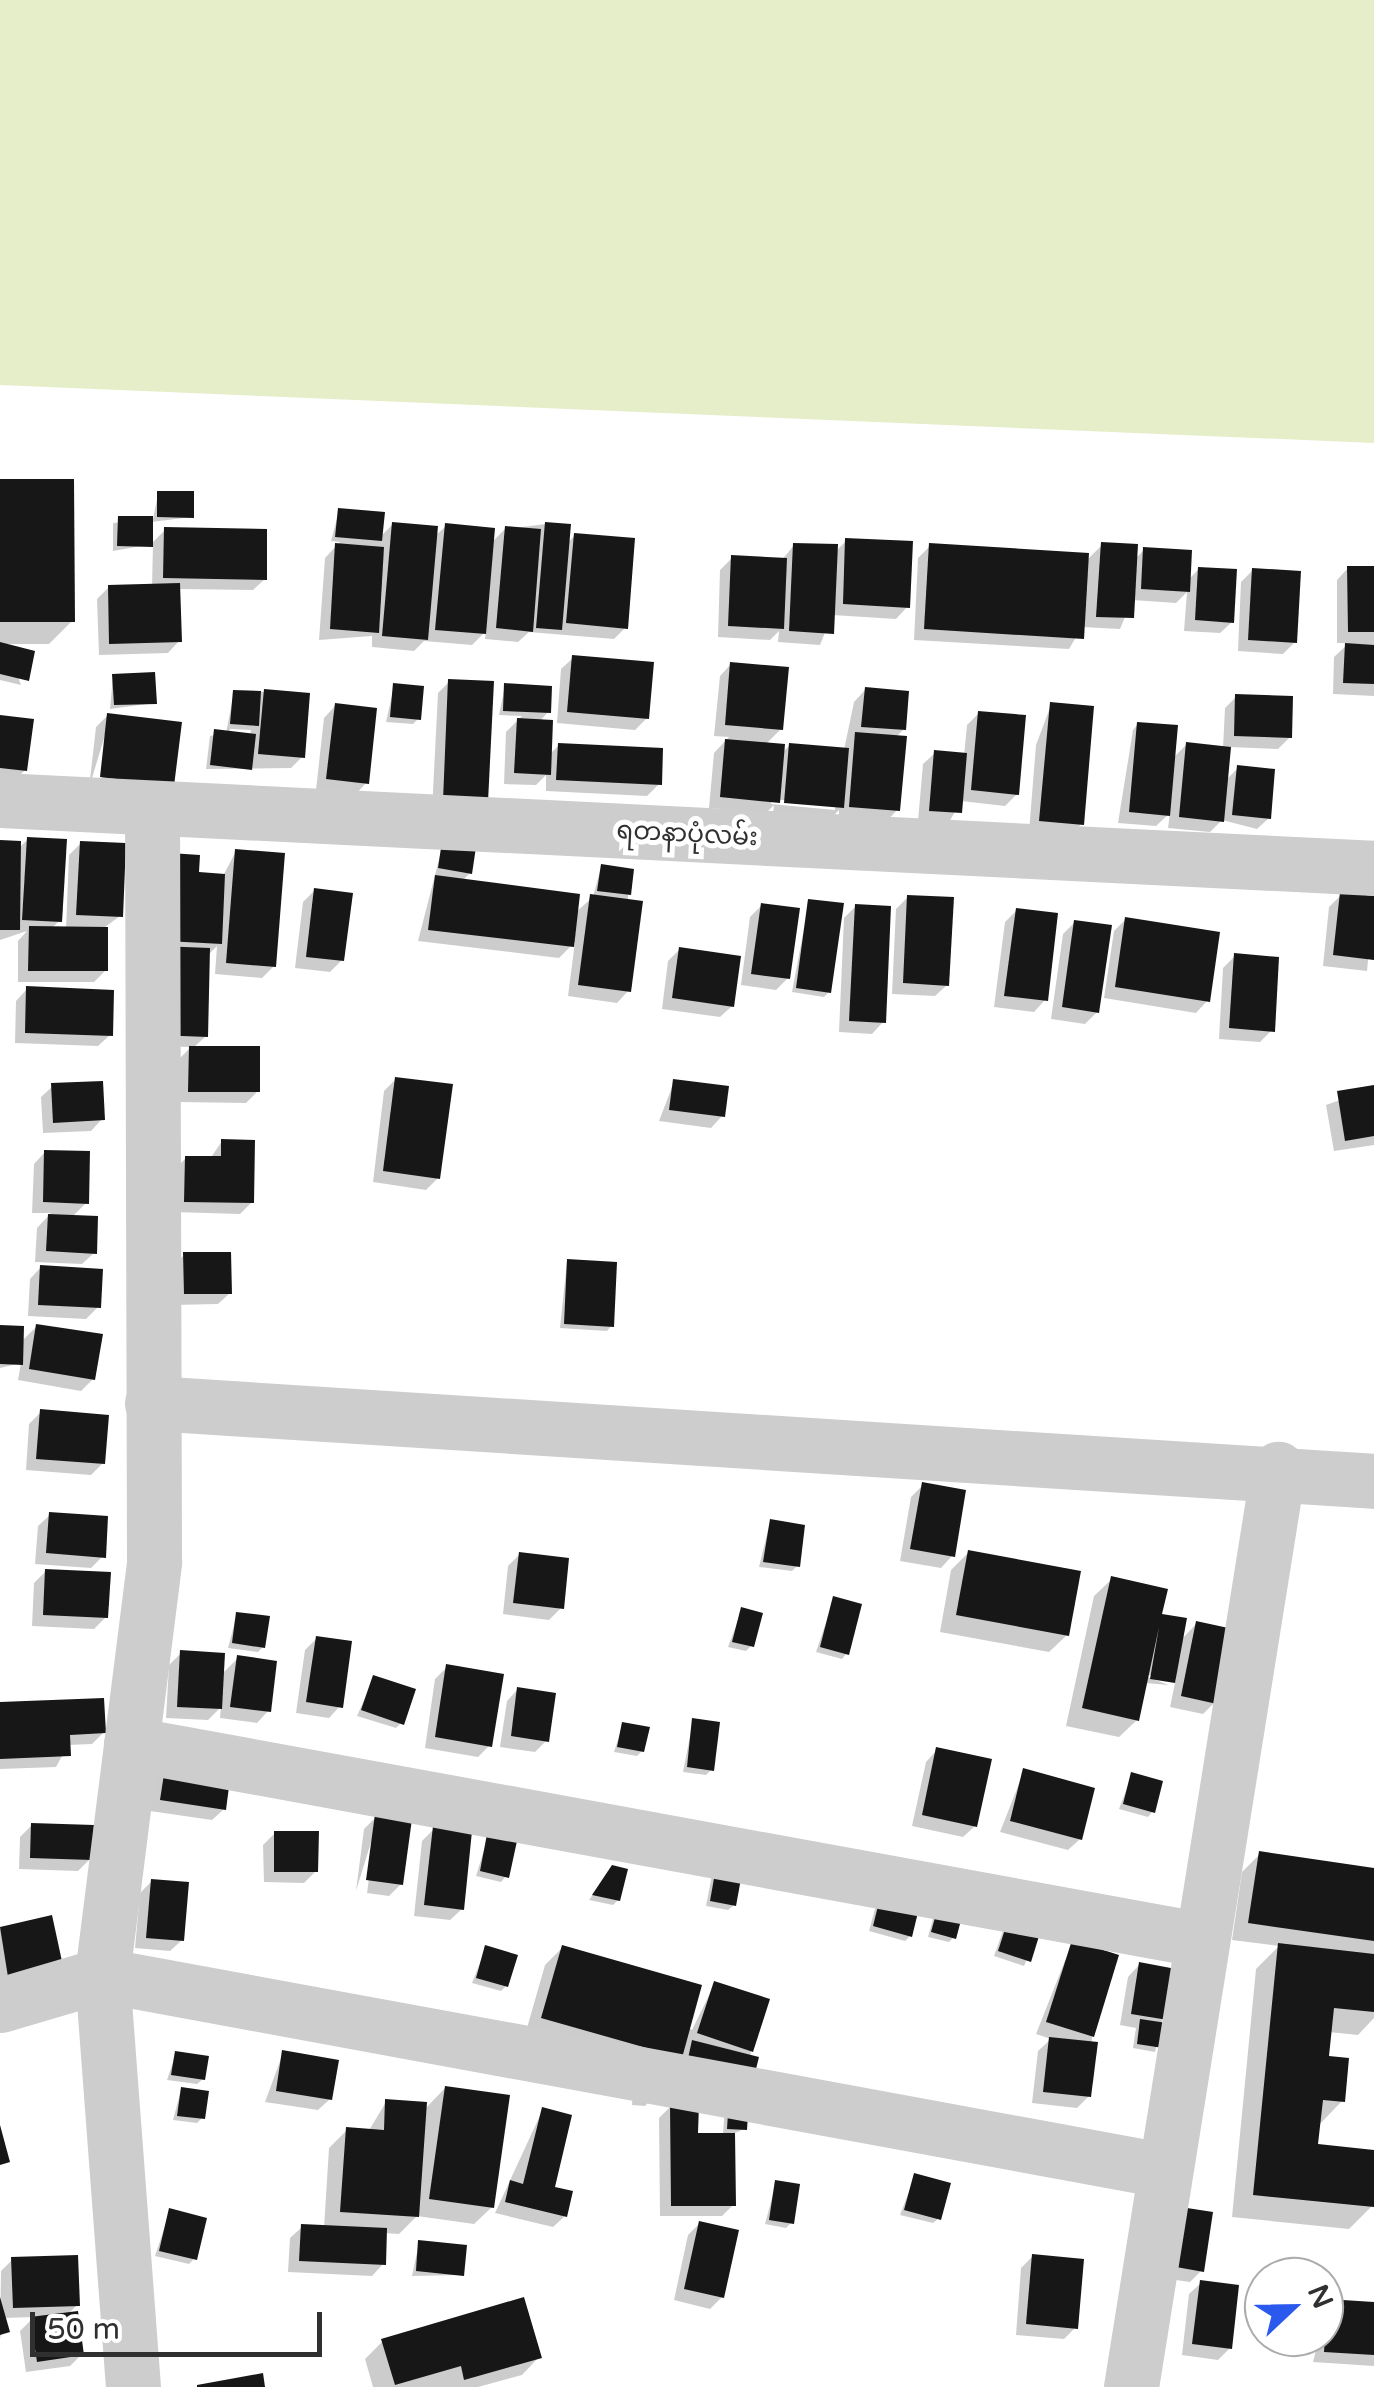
<!DOCTYPE html>
<meta charset="utf-8">
<style>
body{margin:0}
#map{position:relative;width:1374px;height:2387px;overflow:hidden;background:#fff;font-family:"Varela Round","Noto Sans Myanmar",sans-serif}
div>[style]{position:absolute}
[style*='--x']{left:calc(var(--x)*1px);top:calc(var(--y)*1px);width:calc(var(--w)*1px);rotate:calc(var(--a)*1deg)}
.water>*{inset:0;background:#e5eec9}
.shadow>*{inset:0;background:#0003}
.building>*{inset:0;background:#171717}
.minor>*{height:55px;margin:-27.5px;padding:0 27.5px;transform-origin:27.5px;border-radius:27.5px;background:#cdcdcd}
span{translate:-50% -50%;white-space:nowrap;text-align:center;line-height:1.15;-webkit-text-stroke:10px #fff;paint-order:stroke}
.street-label{font-size:25px;color:#303030}
.north{position:absolute;left:1244px;top:2257px;width:100px;height:100px;box-sizing:border-box;background:#fff;border:2px solid #acacac;border-radius:50%;rotate:68deg;font-size:28px;font-weight:700;line-height:40px;text-align:center;color:#303030}
.north::after{content:'';display:block;margin:auto;width:35px;height:45px;background:#2b59ee;clip-path:polygon(50% 0,100% 100%,50% 72%,0 100%)}
.scale{position:absolute;left:30px;top:2312px;width:292px;height:45px;box-sizing:border-box;border:5px solid #303030;border-top:0;padding-left:12px;font-size:30px;line-height:35px;white-space:nowrap;color:#303030;-webkit-text-stroke:8px #fff;paint-order:stroke}
</style>
<div id="map">
<div class="water">
<i style="clip-path:polygon(0 0,1374px 0,1374px 443px,0 385px)"></i>
</div>
<div class="shadow">
<i style="clip-path:polygon(0 482px,72px 621px,49px 644px,5px 644px,21px 685px,0 680px)"></i>
<i style="clip-path:polygon(158px 494px,192px 517px,151px 522px,151px 544px,165px 530px,265px 579px,253px 590px,178px 589px,179px 641px,168px 653px,99px 655px,97px 599px,109px 587px,152px 586px,153px 544px,113px 551px,113px 523px,153px 519px)"></i>
<i style="clip-path:polygon(339px 511px,380px 537px,393px 524px,434px 537px,446px 526px,491px 543px,505px 529px,546px 524px,567px 544px,575px 535px,625px 628px,614px 639px,529px 632px,518px 642px,485px 639px,486px 631px,472px 645px,424px 641px,414px 651px,372px 647px,372px 636px,319px 640px,325px 558px,340px 542px,331px 541px)"></i>
<i style="clip-path:polygon(846px 541px,907px 607px,896px 619px,832px 615px,820px 645px,778px 642px,779px 631px,770px 640px,718px 637px,720px 570px,732px 558px,782px 560px,794px 545px,835px 552px)"></i>
<i style="clip-path:polygon(1102px 545px,1134px 560px,1144px 550px,1188px 580px,1199px 569px,1232px 622px,1220px 633px,1184px 631px,1187px 592px,1176px 603px,1132px 600px,1120px 629px,1082px 627px,1069px 649px,914px 640px,918px 558px,930px 546px,1086px 561px)"></i>
<i style="clip-path:polygon(1348px 568px,1374px 568px,1374px 696px,1333px 694px,1334px 657px,1349px 643px,1337px 643px,1337px 580px)"></i>
<i style="clip-path:polygon(1253px 570px,1295px 642px,1283px 654px,1238px 651px,1241px 582px)"></i>
<i style="clip-path:polygon(573px 658px,647px 718px,635px 730px,557px 723px,561px 669px)"></i>
<i style="clip-path:polygon(evenodd,731px 664px,781px 729px,765px 745px,782px 753px,790px 745px,844px 750px,854px 702px,865px 690px,904px 729px,895px 738px,897px 810px,886px 822px,839px 817px,839px 810px,830px 819px,773px 814px,774px 805px,766px 813px,709px 808px,714px 753px,729px 737px,714px 736px,720px 676px,731px 664px,772px 799px,835px 805px,835px 810px,771px 804px,772px 799px)"></i>
<i style="clip-path:polygon(113px 676px,154px 703px,110px 709px)"></i>
<i style="clip-path:polygon(449px 682px,486px 801px,432px 811px,438px 693px)"></i>
<i style="clip-path:polygon(394px 686px,418px 719px,413px 724px,386px 722px)"></i>
<i style="clip-path:polygon(505px 686px,548px 712px,539px 722px,549px 755px,559px 745px,659px 784px,647px 796px,546px 791px,546px 775px,536px 785px,504px 784px,506px 732px,522px 716px,499px 715px)"></i>
<i style="clip-path:polygon(evenodd,234px 692px,265px 692px,302px 757px,291px 768px,206px 769px,210px 736px,226px 733px,234px 692px,230px 729px,251px 730px,250px 736px,229px 733px,230px 729px)"></i>
<i style="clip-path:polygon(1236px 697px,1290px 737px,1278px 749px,1229px 747px,1226px 780px,1238px 768px,1269px 818px,1257px 829px,1222px 820px,1210px 832px,1168px 828px,1170px 813px,1156px 826px,1118px 823px,1133px 730px,1138px 724px,1173px 758px,1187px 744px,1223px 748px,1225px 708px)"></i>
<i style="clip-path:polygon(1051px 705px,1081px 824px,1070px 836px,1029px 832px,1036px 745px)"></i>
<i style="clip-path:polygon(335px 706px,366px 783px,355px 795px,316px 790px,324px 718px)"></i>
<i style="clip-path:polygon(979px 713px,1017px 794px,1005px 806px,961px 801px,948px 824px,918px 821px,923px 764px,935px 753px,964px 756px,967px 725px)"></i>
<i style="clip-path:polygon(108px 715px,160px 797px,101px 790px,108px 725px,89px 788px,96px 727px)"></i>
<i style="clip-path:polygon(0 719px,25px 770px,13px 782px,0 780px)"></i>
<i style="clip-path:polygon(28px 839px,60px 920px,51px 929px,66px 929px,69px 855px,81px 843px,120px 916px,105px 927px,106px 970px,94px 982px,18px 982px,18px 941px,27px 931px,0 940px,0 843px,19px 848px)"></i>
<i style="clip-path:polygon(443px 844px,470px 873px,462px 881px,575px 913px,593px 897px,601px 867px,628px 894px,628px 991px,617px 1003px,568px 996px,575px 942px,559px 958px,418px 941px)"></i>
<i style="clip-path:polygon(236px 851px,274px 966px,262px 978px,215px 974px,217px 946px,208px 955px,206px 1036px,193px 1048px,258px 1091px,246px 1103px,178px 1102px,178px 1060px,191px 1047px,146px 1046px,196px 875px,223px 876px)"></i>
<i style="clip-path:polygon(315px 890px,342px 960px,330px 972px,295px 968px,303px 902px)"></i>
<i style="clip-path:polygon(1341px 895px,1374px 898px,1367px 971px,1323px 966px,1329px 907px)"></i>
<i style="clip-path:polygon(908px 897px,947px 985px,935px 996px,892px 994px,896px 909px)"></i>
<i style="clip-path:polygon(809px 902px,829px 992px,824px 997px,792px 992px)"></i>
<i style="clip-path:polygon(762px 905px,788px 978px,776px 990px,741px 985px,750px 917px)"></i>
<i style="clip-path:polygon(856px 906px,883px 1022px,872px 1034px,839px 1032px,844px 918px)"></i>
<i style="clip-path:polygon(1017px 910px,1045px 1000px,1034px 1012px,994px 1007px,1005px 922px)"></i>
<i style="clip-path:polygon(1126px 919px,1207px 1001px,1196px 1013px,1104px 998px,1114px 931px)"></i>
<i style="clip-path:polygon(1075px 922px,1097px 1012px,1085px 1024px,1051px 1019px,1063px 934px)"></i>
<i style="clip-path:polygon(680px 949px,732px 1006px,720px 1017px,662px 1009px,668px 961px)"></i>
<i style="clip-path:polygon(1235px 956px,1272px 1030px,1260px 1042px,1219px 1039px,1223px 968px)"></i>
<i style="clip-path:polygon(27px 989px,110px 1035px,98px 1046px,15px 1043px,16px 1001px)"></i>
<i style="clip-path:polygon(396px 1079px,438px 1178px,426px 1190px,373px 1182px,384px 1091px)"></i>
<i style="clip-path:polygon(674px 1082px,722px 1116px,711px 1128px,659px 1121px)"></i>
<i style="clip-path:polygon(53px 1086px,102px 1119px,91px 1131px,43px 1133px,41px 1097px)"></i>
<i style="clip-path:polygon(1374px 1088px,1374px 1145px,1334px 1151px,1326px 1105px)"></i>
<i style="clip-path:polygon(222px 1141px,252px 1202px,240px 1214px,173px 1212px,174px 1170px,186px 1158px,210px 1159px)"></i>
<i style="clip-path:polygon(45px 1152px,86px 1203px,72px 1217px,94px 1253px,82px 1264px,35px 1262px,37px 1228px,51px 1213px,32px 1213px,34px 1164px)"></i>
<i style="clip-path:polygon(184px 1255px,230px 1293px,218px 1304px,173px 1305px,173px 1266px)"></i>
<i style="clip-path:polygon(567px 1261px,612px 1325px,607px 1331px,560px 1328px)"></i>
<i style="clip-path:polygon(41px 1267px,98px 1307px,86px 1319px,28px 1316px,30px 1279px)"></i>
<i style="clip-path:polygon(37px 1326px,93px 1379px,81px 1391px,18px 1380px,21px 1363px,0 1368px,0 1327px,21px 1342px)"></i>
<i style="clip-path:polygon(41px 1412px,103px 1463px,91px 1475px,26px 1470px,29px 1424px)"></i>
<i style="clip-path:polygon(923px 1485px,952px 1556px,941px 1568px,900px 1561px,911px 1497px)"></i>
<i style="clip-path:polygon(50px 1515px,103px 1556px,91px 1568px,35px 1564px,38px 1526px)"></i>
<i style="clip-path:polygon(770px 1522px,797px 1566px,792px 1571px,759px 1567px)"></i>
<i style="clip-path:polygon(969px 1552px,1067px 1635px,1049px 1652px,940px 1632px,951px 1570px)"></i>
<i style="clip-path:polygon(520px 1554px,561px 1608px,549px 1620px,503px 1614px,508px 1566px)"></i>
<i style="clip-path:polygon(46px 1571px,106px 1617px,94px 1629px,32px 1626px,34px 1583px)"></i>
<i style="clip-path:polygon(1112px 1579px,1181px 1640px,1197px 1623px,1215px 1702px,1203px 1714px,1170px 1707px,1176px 1678px,1139px 1674px,1169px 1685px,1145px 1683px,1137px 1720px,1119px 1737px,1066px 1726px,1094px 1596px)"></i>
<i style="clip-path:polygon(834px 1599px,847px 1653px,842px 1659px,816px 1652px)"></i>
<i style="clip-path:polygon(742px 1610px,751px 1646px,746px 1651px,728px 1647px)"></i>
<i style="clip-path:polygon(237px 1614px,263px 1647px,258px 1652px,228px 1648px)"></i>
<i style="clip-path:polygon(317px 1638px,340px 1706px,329px 1718px,296px 1713px,305px 1650px)"></i>
<i style="clip-path:polygon(181px 1653px,221px 1675px,238px 1658px,268px 1711px,257px 1723px,220px 1718px,221px 1707px,208px 1720px,166px 1718px,169px 1665px)"></i>
<i style="clip-path:polygon(447px 1667px,490px 1745px,478px 1757px,425px 1748px,435px 1679px)"></i>
<i style="clip-path:polygon(374px 1677px,401px 1723px,396px 1728px,357px 1716px)"></i>
<i style="clip-path:polygon(518px 1689px,547px 1740px,535px 1752px,500px 1747px,507px 1701px)"></i>
<i style="clip-path:polygon(0 1704px,104px 1732px,92px 1744px,68px 1745px,56px 1767px,0 1769px)"></i>
<i style="clip-path:polygon(693px 1721px,712px 1769px,706px 1775px,683px 1772px)"></i>
<i style="clip-path:polygon(623px 1724px,642px 1751px,637px 1756px,614px 1752px)"></i>
<i style="clip-path:polygon(937px 1750px,975px 1826px,963px 1837px,912px 1826px,926px 1762px)"></i>
<i style="clip-path:polygon(167px 1764px,224px 1809px,212px 1820px,150px 1811px,155px 1775px)"></i>
<i style="clip-path:polygon(1024px 1771px,1080px 1839px,1068px 1850px,1000px 1832px)"></i>
<i style="clip-path:polygon(1132px 1775px,1153px 1811px,1148px 1817px,1119px 1809px)"></i>
<i style="clip-path:polygon(376px 1817px,401px 1884px,389px 1896px,367px 1893px,376px 1826px,356px 1891px,364px 1829px)"></i>
<i style="clip-path:polygon(32px 1825px,90px 1859px,78px 1871px,19px 1869px,20px 1837px)"></i>
<i style="clip-path:polygon(434px 1829px,462px 1909px,450px 1920px,414px 1916px,422px 1841px)"></i>
<i style="clip-path:polygon(275px 1833px,316px 1871px,304px 1883px,264px 1882px,263px 1845px)"></i>
<i style="clip-path:polygon(488px 1837px,506px 1876px,501px 1882px,476px 1876px)"></i>
<i style="clip-path:polygon(1260px 1854px,1374px 1870px,1374px 2018px,1358px 2035px,1329px 2032px,1327px 2058px,1342px 2101px,1318px 2126px,1316px 2146px,1374px 2153px,1372px 2206px,1349px 2229px,1232px 2217px,1256px 1969px,1279px 1946px,1232px 1940px,1242px 1872px)"></i>
<i style="clip-path:polygon(608px 1873px,618px 1900px,613px 1905px,589px 1900px)"></i>
<i style="clip-path:polygon(712px 1875px,734px 1905px,728px 1910px,706px 1906px)"></i>
<i style="clip-path:polygon(152px 1881px,182px 1940px,170px 1951px,135px 1948px,140px 1893px)"></i>
<i style="clip-path:polygon(878px 1898px,910px 1936px,905px 1941px,869px 1931px)"></i>
<i style="clip-path:polygon(935px 1911px,954px 1937px,949px 1942px,928px 1937px)"></i>
<i style="clip-path:polygon(50px 1918px,0 1987px,0 1929px)"></i>
<i style="clip-path:polygon(1003px 1931px,1037px 1935px,1024px 1966px,994px 1956px)"></i>
<i style="clip-path:polygon(1072px 1943px,1092px 2036px,1089px 2096px,1077px 2108px,1032px 2103px,1038px 2051px,1051px 2039px,1036px 2034px)"></i>
<i style="clip-path:polygon(486px 1948px,506px 1986px,501px 1991px,472px 1983px)"></i>
<i style="clip-path:polygon(562px 1948px,692px 2030px,715px 1983px,751px 2050px,744px 2129px,733px 2134px,734px 2204px,722px 2216px,660px 2216px,659px 2118px,671px 2106px,696px 2135px,723px 2135px,725px 2104px,525px 2035px,545px 1965px)"></i>
<i style="clip-path:polygon(1139px 1965px,1173px 1971px,1155px 2052px,1133px 2048px,1136px 2028px,1120px 2025px,1128px 1977px)"></i>
<i style="clip-path:polygon(176px 2053px,203px 2079px,197px 2084px,167px 2080px)"></i>
<i style="clip-path:polygon(283px 2053px,330px 2099px,318px 2110px,265px 2102px)"></i>
<i style="clip-path:polygon(633px 2085px,650px 2100px,645px 2106px,632px 2105px)"></i>
<i style="clip-path:polygon(445px 2088px,492px 2207px,474px 2224px,417px 2216px,399px 2234px,384px 2233px,383px 2264px,372px 2276px,288px 2272px,290px 2238px,302px 2227px,324px 2228px,329px 2148px,347px 2130px,368px 2132px,386px 2102px,424px 2110px)"></i>
<i style="clip-path:polygon(181px 2090px,202px 2118px,197px 2123px,173px 2120px)"></i>
<i style="clip-path:polygon(543px 2109px,552px 2189px,565px 2216px,553px 2227px,495px 2213px)"></i>
<i style="clip-path:polygon(915px 2176px,939px 2218px,933px 2223px,900px 2215px)"></i>
<i style="clip-path:polygon(776px 2183px,791px 2223px,786px 2228px,765px 2224px)"></i>
<i style="clip-path:polygon(170px 2211px,194px 2259px,189px 2264px,155px 2256px)"></i>
<i style="clip-path:polygon(1163px 2220px,1202px 2270px,1190px 2282px,1154px 2277px)"></i>
<i style="clip-path:polygon(700px 2223px,722px 2297px,710px 2309px,674px 2300px,688px 2235px)"></i>
<i style="clip-path:polygon(419px 2243px,461px 2275px,412px 2276px)"></i>
<i style="clip-path:polygon(1033px 2256px,1075px 2328px,1064px 2339px,1016px 2335px,1021px 2268px)"></i>
<i style="clip-path:polygon(13px 2259px,77px 2305px,67px 2315px,82px 2354px,70px 2366px,26px 2372px,20px 2331px,34px 2317px,4px 2318px,0 2339px,1px 2271px)"></i>
<i style="clip-path:polygon(1201px 2283px,1230px 2348px,1218px 2360px,1182px 2355px,1189px 2294px)"></i>
<i style="clip-path:polygon(1328px 2301px,1374px 2304px,1374px 2366px,1313px 2362px)"></i>
<i style="clip-path:polygon(383px 2341px,539px 2357px,522px 2375px,478px 2387px,373px 2387px,365px 2359px)"></i>
</div>
<div class="building">
<i style="clip-path:polygon(0 479px,74px 479px,75px 622px,0 622px)"></i>
<i style="clip-path:polygon(157px 491px,194px 491px,194px 518px,157px 517px)"></i>
<i style="clip-path:polygon(338px 508px,385px 512px,382px 541px,335px 537px)"></i>
<i style="clip-path:polygon(118px 516px,153px 516px,153px 547px,117px 546px)"></i>
<i style="clip-path:polygon(392px 522px,438px 526px,428px 640px,382px 636px)"></i>
<i style="clip-path:polygon(545px 522px,571px 524px,562px 630px,536px 628px)"></i>
<i style="clip-path:polygon(445px 523px,495px 528px,486px 634px,435px 630px)"></i>
<i style="clip-path:polygon(505px 526px,541px 529px,533px 632px,496px 628px)"></i>
<i style="clip-path:polygon(164px 527px,267px 529px,267px 580px,163px 578px)"></i>
<i style="clip-path:polygon(574px 533px,635px 538px,628px 629px,566px 623px)"></i>
<i style="clip-path:polygon(845px 538px,913px 541px,910px 608px,843px 604px)"></i>
<i style="clip-path:polygon(1101px 542px,1138px 544px,1134px 618px,1096px 617px)"></i>
<i style="clip-path:polygon(335px 543px,384px 547px,379px 633px,330px 629px)"></i>
<i style="clip-path:polygon(793px 543px,838px 544px,834px 634px,789px 631px)"></i>
<i style="clip-path:polygon(929px 543px,1089px 553px,1084px 639px,924px 629px)"></i>
<i style="clip-path:polygon(1143px 547px,1192px 550px,1190px 592px,1141px 589px)"></i>
<i style="clip-path:polygon(731px 555px,787px 558px,784px 629px,728px 626px)"></i>
<i style="clip-path:polygon(1347px 566px,1374px 566px,1374px 632px,1348px 632px)"></i>
<i style="clip-path:polygon(1198px 567px,1237px 569px,1234px 623px,1195px 620px)"></i>
<i style="clip-path:polygon(1252px 568px,1301px 571px,1297px 643px,1248px 640px)"></i>
<i style="clip-path:polygon(180px 583px,182px 642px,109px 644px,108px 585px)"></i>
<i style="clip-path:polygon(0 642px,35px 651px,29px 681px,0 674px)"></i>
<i style="clip-path:polygon(1345px 643px,1374px 645px,1374px 684px,1343px 683px)"></i>
<i style="clip-path:polygon(572px 655px,654px 662px,649px 719px,567px 712px)"></i>
<i style="clip-path:polygon(730px 662px,789px 667px,783px 730px,725px 725px)"></i>
<i style="clip-path:polygon(155px 672px,157px 704px,114px 705px,112px 674px)"></i>
<i style="clip-path:polygon(448px 679px,494px 681px,488px 802px,443px 801px)"></i>
<i style="clip-path:polygon(393px 683px,424px 686px,421px 720px,390px 717px)"></i>
<i style="clip-path:polygon(504px 683px,552px 686px,551px 713px,503px 711px)"></i>
<i style="clip-path:polygon(865px 687px,909px 691px,906px 730px,861px 727px)"></i>
<i style="clip-path:polygon(264px 689px,310px 693px,305px 758px,258px 754px)"></i>
<i style="clip-path:polygon(233px 690px,261px 691px,259px 726px,230px 724px)"></i>
<i style="clip-path:polygon(1235px 694px,1293px 696px,1292px 738px,1234px 736px)"></i>
<i style="clip-path:polygon(1050px 702px,1094px 706px,1084px 825px,1039px 821px)"></i>
<i style="clip-path:polygon(335px 703px,377px 708px,369px 784px,326px 779px)"></i>
<i style="clip-path:polygon(978px 711px,1026px 715px,1019px 795px,971px 790px)"></i>
<i style="clip-path:polygon(107px 713px,182px 722px,174px 786px,100px 777px)"></i>
<i style="clip-path:polygon(0 715px,34px 719px,27px 771px,0 768px)"></i>
<i style="clip-path:polygon(517px 718px,553px 720px,551px 775px,514px 773px)"></i>
<i style="clip-path:polygon(1137px 722px,1178px 725px,1170px 816px,1129px 812px)"></i>
<i style="clip-path:polygon(214px 729px,256px 734px,252px 770px,210px 765px)"></i>
<i style="clip-path:polygon(855px 732px,907px 736px,900px 811px,849px 807px)"></i>
<i style="clip-path:polygon(725px 739px,785px 744px,780px 803px,720px 797px)"></i>
<i style="clip-path:polygon(1186px 742px,1231px 747px,1224px 822px,1179px 817px)"></i>
<i style="clip-path:polygon(558px 743px,663px 748px,662px 785px,556px 780px)"></i>
<i style="clip-path:polygon(789px 743px,849px 748px,844px 808px,784px 803px)"></i>
<i style="clip-path:polygon(934px 750px,967px 753px,962px 813px,929px 811px)"></i>
<i style="clip-path:polygon(1237px 765px,1275px 769px,1271px 819px,1232px 815px)"></i>
<i style="clip-path:polygon(27px 837px,67px 839px,62px 922px,22px 920px)"></i>
<i style="clip-path:polygon(0 840px,21px 841px,20px 930px,0 930px)"></i>
<i style="clip-path:polygon(80px 841px,126px 843px,123px 917px,76px 915px)"></i>
<i style="clip-path:polygon(442px 841px,476px 847px,472px 874px,438px 868px)"></i>
<i style="clip-path:polygon(235px 849px,285px 853px,276px 967px,226px 963px)"></i>
<i style="clip-path:polygon(170px 853px,200px 855px,199px 872px,225px 874px,222px 944px,166px 941px)"></i>
<i style="clip-path:polygon(601px 864px,634px 869px,631px 895px,597px 891px)"></i>
<i style="clip-path:polygon(435px 875px,580px 894px,574px 947px,428px 930px)"></i>
<i style="clip-path:polygon(314px 888px,353px 893px,344px 961px,306px 957px)"></i>
<i style="clip-path:polygon(1340px 892px,1374px 896px,1374px 960px,1333px 955px)"></i>
<i style="clip-path:polygon(590px 894px,643px 901px,631px 992px,578px 985px)"></i>
<i style="clip-path:polygon(907px 895px,954px 897px,949px 986px,903px 983px)"></i>
<i style="clip-path:polygon(808px 899px,844px 903px,831px 993px,796px 988px)"></i>
<i style="clip-path:polygon(761px 903px,800px 908px,790px 979px,751px 974px)"></i>
<i style="clip-path:polygon(855px 904px,891px 906px,886px 1023px,849px 1021px)"></i>
<i style="clip-path:polygon(1016px 908px,1058px 913px,1048px 1001px,1004px 996px)"></i>
<i style="clip-path:polygon(1125px 917px,1220px 932px,1210px 1002px,1115px 987px)"></i>
<i style="clip-path:polygon(1074px 920px,1112px 925px,1099px 1013px,1062px 1007px)"></i>
<i style="clip-path:polygon(29px 926px,108px 927px,108px 971px,28px 971px)"></i>
<i style="clip-path:polygon(159px 946px,210px 948px,208px 1037px,156px 1035px)"></i>
<i style="clip-path:polygon(679px 947px,741px 956px,734px 1007px,672px 998px)"></i>
<i style="clip-path:polygon(1234px 953px,1279px 957px,1275px 1032px,1229px 1028px)"></i>
<i style="clip-path:polygon(26px 986px,114px 990px,113px 1036px,25px 1033px)"></i>
<i style="clip-path:polygon(189px 1046px,260px 1046px,260px 1092px,188px 1092px)"></i>
<i style="clip-path:polygon(395px 1077px,453px 1084px,440px 1179px,383px 1171px)"></i>
<i style="clip-path:polygon(673px 1079px,729px 1086px,725px 1117px,669px 1110px)"></i>
<i style="clip-path:polygon(103px 1081px,105px 1120px,53px 1123px,51px 1083px)"></i>
<i style="clip-path:polygon(1374px 1085px,1374px 1136px,1345px 1141px,1337px 1091px)"></i>
<i style="clip-path:polygon(221px 1139px,255px 1140px,254px 1203px,184px 1202px,185px 1156px,221px 1156px)"></i>
<i style="clip-path:polygon(44px 1150px,90px 1151px,89px 1204px,43px 1202px)"></i>
<i style="clip-path:polygon(48px 1214px,98px 1216px,97px 1254px,46px 1251px)"></i>
<i style="clip-path:polygon(183px 1252px,231px 1252px,232px 1294px,184px 1294px)"></i>
<i style="clip-path:polygon(567px 1259px,617px 1262px,614px 1327px,564px 1324px)"></i>
<i style="clip-path:polygon(40px 1265px,103px 1269px,101px 1308px,38px 1305px)"></i>
<i style="clip-path:polygon(36px 1324px,103px 1334px,95px 1380px,29px 1369px)"></i>
<i style="clip-path:polygon(0 1325px,24px 1326px,23px 1365px,0 1364px)"></i>
<i style="clip-path:polygon(40px 1409px,109px 1415px,105px 1464px,36px 1459px)"></i>
<i style="clip-path:polygon(922px 1482px,966px 1490px,955px 1557px,910px 1549px)"></i>
<i style="clip-path:polygon(49px 1512px,108px 1516px,106px 1558px,46px 1553px)"></i>
<i style="clip-path:polygon(770px 1519px,805px 1525px,800px 1567px,763px 1562px)"></i>
<i style="clip-path:polygon(968px 1550px,1081px 1571px,1069px 1636px,956px 1615px)"></i>
<i style="clip-path:polygon(519px 1552px,569px 1558px,564px 1609px,513px 1603px)"></i>
<i style="clip-path:polygon(45px 1569px,111px 1572px,108px 1618px,43px 1615px)"></i>
<i style="clip-path:polygon(1111px 1576px,1168px 1589px,1162px 1614px,1187px 1618px,1175px 1683px,1150px 1679px,1159px 1627px,1139px 1721px,1082px 1708px)"></i>
<i style="clip-path:polygon(833px 1596px,862px 1604px,849px 1655px,820px 1647px)"></i>
<i style="clip-path:polygon(741px 1607px,763px 1613px,754px 1647px,732px 1642px)"></i>
<i style="clip-path:polygon(236px 1612px,270px 1616px,265px 1648px,232px 1643px)"></i>
<i style="clip-path:polygon(1196px 1621px,1233px 1629px,1217px 1704px,1181px 1696px)"></i>
<i style="clip-path:polygon(316px 1636px,352px 1641px,343px 1708px,306px 1702px)"></i>
<i style="clip-path:polygon(180px 1650px,225px 1653px,222px 1709px,177px 1707px)"></i>
<i style="clip-path:polygon(237px 1655px,277px 1661px,271px 1712px,230px 1707px)"></i>
<i style="clip-path:polygon(446px 1664px,504px 1674px,492px 1747px,435px 1737px)"></i>
<i style="clip-path:polygon(373px 1675px,416px 1689px,404px 1725px,361px 1710px)"></i>
<i style="clip-path:polygon(517px 1687px,556px 1693px,549px 1742px,511px 1736px)"></i>
<i style="clip-path:polygon(104px 1698px,106px 1733px,70px 1735px,71px 1756px,0 1759px,0 1702px)"></i>
<i style="clip-path:polygon(692px 1718px,720px 1722px,714px 1771px,687px 1767px)"></i>
<i style="clip-path:polygon(622px 1722px,650px 1727px,644px 1752px,617px 1747px)"></i>
<i style="clip-path:polygon(936px 1747px,992px 1759px,977px 1827px,922px 1815px)"></i>
<i style="clip-path:polygon(166px 1761px,231px 1771px,226px 1810px,160px 1800px)"></i>
<i style="clip-path:polygon(1023px 1768px,1095px 1788px,1082px 1840px,1010px 1821px)"></i>
<i style="clip-path:polygon(1131px 1772px,1163px 1781px,1155px 1813px,1123px 1804px)"></i>
<i style="clip-path:polygon(375px 1814px,412px 1819px,403px 1885px,366px 1880px)"></i>
<i style="clip-path:polygon(31px 1823px,94px 1825px,92px 1860px,30px 1858px)"></i>
<i style="clip-path:polygon(433px 1826px,472px 1831px,464px 1910px,424px 1905px)"></i>
<i style="clip-path:polygon(274px 1831px,319px 1831px,318px 1872px,274px 1872px)"></i>
<i style="clip-path:polygon(487px 1834px,517px 1841px,509px 1878px,480px 1871px)"></i>
<i style="clip-path:polygon(1259px 1851px,1374px 1868px,1374px 1941px,1248px 1923px)"></i>
<i style="clip-path:polygon(612px 1865px,628px 1869px,620px 1901px,592px 1895px)"></i>
<i style="clip-path:polygon(716px 1867px,742px 1873px,736px 1906px,710px 1901px)"></i>
<i style="clip-path:polygon(151px 1879px,189px 1882px,184px 1941px,146px 1938px)"></i>
<i style="clip-path:polygon(882px 1890px,921px 1900px,912px 1937px,873px 1926px)"></i>
<i style="clip-path:polygon(939px 1903px,964px 1909px,956px 1939px,931px 1932px)"></i>
<i style="clip-path:polygon(52px 1915px,63px 1966px,8px 1977px,0 1927px)"></i>
<i style="clip-path:polygon(1007px 1923px,1040px 1933px,1031px 1962px,998px 1951px)"></i>
<i style="clip-path:polygon(1072px 1940px,1119px 1955px,1094px 2037px,1046px 2022px)"></i>
<i style="clip-path:polygon(1278px 1943px,1374px 1954px,1374px 2012px,1334px 2008px,1329px 2056px,1349px 2058px,1345px 2102px,1323px 2100px,1318px 2144px,1374px 2150px,1374px 2207px,1253px 2195px)"></i>
<i style="clip-path:polygon(485px 1945px,518px 1955px,508px 1987px,476px 1978px)"></i>
<i style="clip-path:polygon(562px 1945px,702px 1985px,682px 2058px,541px 2018px)"></i>
<i style="clip-path:polygon(1139px 1962px,1176px 1969px,1168px 2020px,1131px 2014px)"></i>
<i style="clip-path:polygon(714px 1981px,770px 1999px,753px 2052px,697px 2033px)"></i>
<i style="clip-path:polygon(1140px 2019px,1167px 2023px,1163px 2048px,1137px 2044px)"></i>
<i style="clip-path:polygon(1049px 2037px,1098px 2042px,1091px 2097px,1043px 2092px)"></i>
<i style="clip-path:polygon(692px 2040px,759px 2057px,751px 2089px,685px 2072px)"></i>
<i style="clip-path:polygon(282px 2050px,339px 2060px,332px 2100px,276px 2091px)"></i>
<i style="clip-path:polygon(175px 2051px,209px 2056px,205px 2080px,171px 2075px)"></i>
<i style="clip-path:polygon(445px 2086px,510px 2095px,494px 2208px,429px 2199px)"></i>
<i style="clip-path:polygon(181px 2087px,209px 2091px,205px 2119px,177px 2116px)"></i>
<i style="clip-path:polygon(729px 2096px,749px 2098px,747px 2130px,727px 2129px)"></i>
<i style="clip-path:polygon(385px 2099px,427px 2102px,419px 2217px,340px 2212px,346px 2127px,384px 2130px)"></i>
<i style="clip-path:polygon(670px 2104px,699px 2104px,698px 2133px,735px 2133px,736px 2206px,671px 2206px)"></i>
<i style="clip-path:polygon(542px 2107px,572px 2115px,555px 2187px,573px 2191px,567px 2217px,505px 2202px,510px 2180px,523px 2184px)"></i>
<i style="clip-path:polygon(0 2125px,10px 2162px,0 2165px)"></i>
<i style="clip-path:polygon(914px 2173px,951px 2183px,941px 2220px,904px 2210px)"></i>
<i style="clip-path:polygon(775px 2180px,800px 2184px,794px 2224px,769px 2220px)"></i>
<i style="clip-path:polygon(1174px 2206px,1213px 2212px,1204px 2272px,1165px 2265px)"></i>
<i style="clip-path:polygon(169px 2208px,207px 2218px,197px 2260px,159px 2251px)"></i>
<i style="clip-path:polygon(699px 2221px,739px 2230px,724px 2298px,684px 2289px)"></i>
<i style="clip-path:polygon(301px 2224px,387px 2228px,386px 2265px,299px 2261px)"></i>
<i style="clip-path:polygon(418px 2240px,467px 2245px,464px 2276px,416px 2271px)"></i>
<i style="clip-path:polygon(1032px 2254px,1084px 2259px,1078px 2329px,1026px 2324px)"></i>
<i style="clip-path:polygon(78px 2255px,80px 2306px,13px 2308px,11px 2257px)"></i>
<i style="clip-path:polygon(1200px 2280px,1239px 2285px,1232px 2349px,1192px 2344px)"></i>
<i style="clip-path:polygon(0 2297px,10px 2332px,0 2335px)"></i>
<i style="clip-path:polygon(524px 2297px,542px 2358px,464px 2380px,461px 2366px,395px 2385px,381px 2339px)"></i>
<i style="clip-path:polygon(1327px 2299px,1374px 2302px,1374px 2355px,1324px 2352px)"></i>
<i style="clip-path:polygon(78px 2311px,84px 2355px,37px 2362px,30px 2317px)"></i>
<i style="clip-path:polygon(263px 2373px,265px 2387px,197px 2387px,197px 2385px)"></i>
</div>
<div class="minor">
<i style="--x:0;--y:800;--w:1376;--a:2.83"></i>
<i style="--x:152;--y:1403;--w:1224;--a:3.65"></i>
<i style="--x:131;--y:1744;--w:1085;--a:10.36"></i>
<i style="--x:0;--y:2005;--w:106;--a:-16.4"></i>
<i style="--x:102;--y:1975;--w:1078;--a:10.42"></i>
<i style="--x:133;--y:2387;--w:413;--a:-94.3"></i>
<i style="--x:102;--y:1975;--w:417;--a:-82.8"></i>
<i style="--x:154;--y:1561;--w:753;--a:-90.15"></i>
<i style="--x:1131;--y:2387;--w:930;--a:-80.9"></i>
</div>
<div class="street-label">
<span style="left:687px;top:834px;rotate:3deg">ရတနာပုံလမ်း</span>
</div>
<div class="north">N</div>
<div class="scale">50 m</div>
</div>
